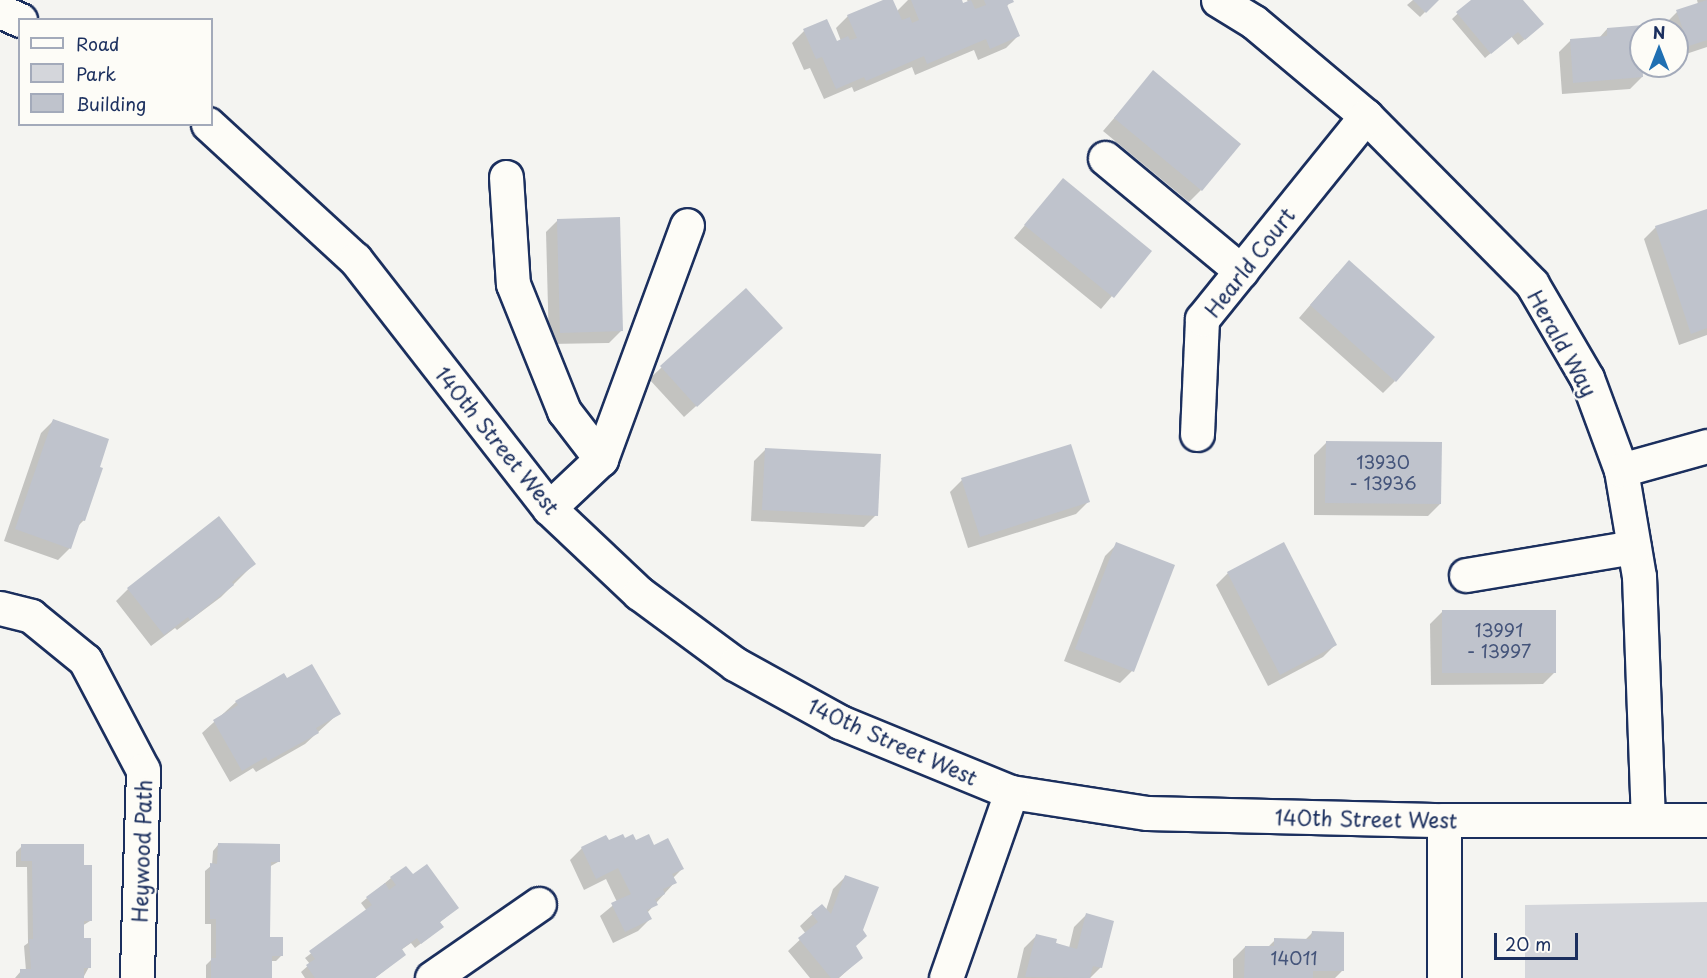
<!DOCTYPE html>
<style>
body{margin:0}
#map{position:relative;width:1707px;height:978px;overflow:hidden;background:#f4f4f1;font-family:"Playpen Sans",sans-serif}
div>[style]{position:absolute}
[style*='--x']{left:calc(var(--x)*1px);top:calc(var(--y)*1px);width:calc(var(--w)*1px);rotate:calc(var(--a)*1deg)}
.green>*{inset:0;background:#d4d6db}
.shadow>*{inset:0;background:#0003}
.building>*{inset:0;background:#bfc3cc}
.roads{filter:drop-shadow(2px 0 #1b2f5e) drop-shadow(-2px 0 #1b2f5e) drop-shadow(0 2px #1b2f5e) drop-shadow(0 -2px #1b2f5e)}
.minor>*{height:33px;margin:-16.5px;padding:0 16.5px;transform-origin:16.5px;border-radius:16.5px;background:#fdfcf7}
span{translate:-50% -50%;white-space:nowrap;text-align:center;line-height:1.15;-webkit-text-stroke:4.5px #fdfcf7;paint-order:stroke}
.number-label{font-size:18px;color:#44547a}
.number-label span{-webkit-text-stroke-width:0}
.street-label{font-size:21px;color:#1b2f5e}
.legend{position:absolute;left:18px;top:18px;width:195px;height:108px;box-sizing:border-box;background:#fdfcf7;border:2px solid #a3aaba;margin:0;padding:8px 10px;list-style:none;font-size:18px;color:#1b2f5e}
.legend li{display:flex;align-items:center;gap:12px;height:30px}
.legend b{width:30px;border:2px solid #a3aaba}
.north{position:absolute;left:1629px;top:18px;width:60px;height:60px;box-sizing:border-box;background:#fdfcf7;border:2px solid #a3aaba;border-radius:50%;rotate:0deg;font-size:16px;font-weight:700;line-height:24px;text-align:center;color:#1b2f5e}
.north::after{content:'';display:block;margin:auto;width:21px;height:27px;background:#1f6fb2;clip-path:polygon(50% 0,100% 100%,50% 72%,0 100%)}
.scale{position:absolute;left:1494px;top:933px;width:84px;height:27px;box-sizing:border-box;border:3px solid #1b2f5e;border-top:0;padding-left:8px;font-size:18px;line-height:21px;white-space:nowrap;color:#1b2f5e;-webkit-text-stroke:4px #fdfcf7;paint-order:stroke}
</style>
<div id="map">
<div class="green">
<i style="clip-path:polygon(1707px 902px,1707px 978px,1525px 978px,1525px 905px)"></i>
</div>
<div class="shadow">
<i style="clip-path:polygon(887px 0,891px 0,896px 12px,908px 0,961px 0,963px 5px,968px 2px,967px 0,1011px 0,1006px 8px,1018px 36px,1006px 48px,978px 60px,974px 50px,915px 75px,912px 67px,854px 92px,852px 87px,824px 99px,810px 68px,804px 70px,792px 43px,804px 31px,836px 43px,841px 41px,836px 28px,848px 16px)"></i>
<i style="clip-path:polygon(1413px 0,1435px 0,1436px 1px,1420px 17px,1407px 5px)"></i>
<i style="clip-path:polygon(1472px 0,1521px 0,1536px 30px,1518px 45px,1511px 36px,1485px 58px,1452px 19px)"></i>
<i style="clip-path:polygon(1697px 0,1707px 0,1707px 47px,1677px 57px,1677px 30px,1667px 30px,1665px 24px,1677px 12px,1698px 4px)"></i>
<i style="clip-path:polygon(1607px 29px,1643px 30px,1642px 77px,1630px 89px,1562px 94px,1559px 52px,1571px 40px,1599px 38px)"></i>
<i style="clip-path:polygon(1153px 73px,1201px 190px,1189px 202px,1103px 131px)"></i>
<i style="clip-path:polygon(1063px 180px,1150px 251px,1101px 309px,1014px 238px)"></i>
<i style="clip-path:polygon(1707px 211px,1707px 335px,1679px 345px,1644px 239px,1656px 227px)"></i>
<i style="clip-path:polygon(558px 220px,621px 331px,609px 343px,549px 344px,546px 232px)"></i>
<i style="clip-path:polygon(1337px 274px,1395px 381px,1383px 393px,1299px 318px)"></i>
<i style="clip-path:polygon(746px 290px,769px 340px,684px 417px,649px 379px)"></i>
<i style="clip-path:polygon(53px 421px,84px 520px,78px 526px,70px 548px,58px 560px,4px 541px,41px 433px)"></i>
<i style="clip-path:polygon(1326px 443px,1440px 504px,1428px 516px,1314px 515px,1314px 455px)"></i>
<i style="clip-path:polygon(766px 449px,876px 515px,864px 527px,751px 521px,754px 461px)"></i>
<i style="clip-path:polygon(962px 480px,1088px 502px,1076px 514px,968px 548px,950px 492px)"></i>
<i style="clip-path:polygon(1117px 544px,1132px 671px,1120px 683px,1064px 661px,1105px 556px)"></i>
<i style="clip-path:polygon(254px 564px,221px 597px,177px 630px,175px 628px,151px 646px,116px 601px,128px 589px)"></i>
<i style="clip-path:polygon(1228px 573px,1335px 645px,1323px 657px,1268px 686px,1216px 585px)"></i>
<i style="clip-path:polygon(1442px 612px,1555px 672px,1543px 684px,1431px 685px,1430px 624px)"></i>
<i style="clip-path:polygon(286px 680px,339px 713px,305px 744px,256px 772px,253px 768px,230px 782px,202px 733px,236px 702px)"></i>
<i style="clip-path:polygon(624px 840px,653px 847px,682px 869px,673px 878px,675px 882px,647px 913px,650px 919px,638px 931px,613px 943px,600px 916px,617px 902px,606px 879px,584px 890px,570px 860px,582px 848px)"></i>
<i style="clip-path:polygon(218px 845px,278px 862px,269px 867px,269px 938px,281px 956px,276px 961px,271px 961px,270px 978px,206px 978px,206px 965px,211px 960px,211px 924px,205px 924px,205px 871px,212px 865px,213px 851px)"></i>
<i style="clip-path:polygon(22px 846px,82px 866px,90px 921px,82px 926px,82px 939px,89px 967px,83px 978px,15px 978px,21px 971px,26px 971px,24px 946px,28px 943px,27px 867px,16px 867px,16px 852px)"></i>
<i style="clip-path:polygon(412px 876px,457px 908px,439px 923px,436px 932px,415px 948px,411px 943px,401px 950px,404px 955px,375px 978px,305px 978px,301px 972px,310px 964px,305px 958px,367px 911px,361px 903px,391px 878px)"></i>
<i style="clip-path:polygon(845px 877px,854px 946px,861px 958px,839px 978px,810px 978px,788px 951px,806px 934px,800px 926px,821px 906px,826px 910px,833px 889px)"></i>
<i style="clip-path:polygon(1086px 915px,1101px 967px,1090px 978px,1017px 978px,1024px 948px,1036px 936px,1069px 948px,1074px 927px)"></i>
<i style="clip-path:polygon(1312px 933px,1342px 971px,1335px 978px,1233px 978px,1233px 959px,1245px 947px,1267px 948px,1275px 940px,1305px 940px)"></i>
</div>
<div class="building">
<i style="clip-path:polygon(883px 0,893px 0,902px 20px,910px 17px,912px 23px,919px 20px,911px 0,962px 0,963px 3px,971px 0,975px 9px,986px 5px,984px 0,1013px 0,1014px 2px,1007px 5px,1020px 36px,990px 49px,986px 39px,927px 64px,924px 56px,866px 81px,864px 77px,836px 89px,822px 57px,816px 59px,803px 29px,827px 19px,837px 41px,848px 36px,850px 40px,857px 38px,847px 15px)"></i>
<i style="clip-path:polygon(1413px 0,1439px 0,1426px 13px)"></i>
<i style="clip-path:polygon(1471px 0,1523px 0,1544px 24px,1525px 40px,1518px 32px,1491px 54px,1456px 12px)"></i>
<i style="clip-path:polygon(1707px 0,1707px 40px,1689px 46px,1676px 10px)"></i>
<i style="clip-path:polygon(1644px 25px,1644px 30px,1641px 30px,1643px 77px,1573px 83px,1570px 39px,1607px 36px,1607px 28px)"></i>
<i style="clip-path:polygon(1153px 70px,1241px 144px,1202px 191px,1114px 118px)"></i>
<i style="clip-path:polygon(1063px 178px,1152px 251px,1114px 298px,1024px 225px)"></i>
<i style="clip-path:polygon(1707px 209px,1707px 328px,1691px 334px,1655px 226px)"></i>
<i style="clip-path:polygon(620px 217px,623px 331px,560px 333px,557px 219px)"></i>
<i style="clip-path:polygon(1349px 260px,1435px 337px,1396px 382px,1310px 305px)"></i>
<i style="clip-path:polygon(746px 288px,783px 328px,697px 407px,660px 366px)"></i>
<i style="clip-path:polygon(53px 419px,109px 439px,100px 467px,103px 468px,85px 521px,81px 520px,71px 549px,15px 529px)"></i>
<i style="clip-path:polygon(1326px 441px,1442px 442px,1441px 504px,1325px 503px)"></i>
<i style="clip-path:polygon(1071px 444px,1090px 502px,980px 537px,961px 478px)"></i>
<i style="clip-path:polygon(765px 448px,881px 454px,878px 516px,762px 510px)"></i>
<i style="clip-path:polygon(219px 516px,256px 564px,232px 582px,234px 585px,190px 620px,188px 617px,164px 635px,127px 588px)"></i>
<i style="clip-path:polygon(1116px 542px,1175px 565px,1134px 672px,1075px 649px)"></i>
<i style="clip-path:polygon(1284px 542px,1337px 645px,1280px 675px,1227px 572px)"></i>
<i style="clip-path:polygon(1442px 610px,1556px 610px,1556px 673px,1442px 673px)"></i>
<i style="clip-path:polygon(312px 664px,341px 714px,316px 728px,319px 733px,268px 761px,266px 757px,242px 771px,213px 720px,238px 705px,235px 701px,284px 673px,287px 678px)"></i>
<i style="clip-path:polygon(623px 834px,625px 838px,633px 834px,636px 840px,649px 834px,654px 845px,668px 838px,684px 869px,672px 874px,677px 883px,663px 889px,665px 894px,655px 899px,658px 905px,647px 910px,652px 919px,625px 932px,611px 903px,631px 894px,618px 868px,596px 879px,581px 847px,606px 835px,609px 840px)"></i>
<i style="clip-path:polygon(218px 843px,280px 844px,280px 862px,271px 862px,270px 937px,283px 937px,283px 956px,272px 956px,272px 978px,211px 978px,211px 958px,216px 958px,216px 919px,210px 919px,210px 863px,217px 864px)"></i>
<i style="clip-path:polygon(21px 844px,84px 844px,84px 865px,92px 865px,92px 921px,84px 921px,84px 938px,91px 938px,91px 968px,84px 968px,84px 978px,20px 978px,20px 969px,31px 969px,29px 939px,33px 939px,32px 861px,21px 861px)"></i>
<i style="clip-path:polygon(427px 864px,459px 908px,440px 922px,444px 927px,421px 944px,417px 938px,402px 949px,406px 955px,375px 978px,315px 978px,306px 965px,315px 959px,309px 951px,372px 905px,366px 897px,385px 883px,389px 890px,396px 885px,390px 877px,406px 866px,413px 874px)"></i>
<i style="clip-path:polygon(845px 875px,879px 887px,863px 930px,867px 936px,856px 946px,863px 958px,838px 978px,831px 978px,798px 938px,818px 922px,811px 913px,822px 904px,831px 914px)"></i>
<i style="clip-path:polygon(1086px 913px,1114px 921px,1102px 968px,1093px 966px,1090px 978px,1025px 977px,1036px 934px,1057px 939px,1056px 943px,1077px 949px)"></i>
<i style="clip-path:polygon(1312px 931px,1344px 932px,1344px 971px,1313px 971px,1313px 978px,1244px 978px,1245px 946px,1274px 946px,1274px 938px,1311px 939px)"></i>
</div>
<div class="roads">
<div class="minor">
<i style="--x:1218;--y:0;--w:42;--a:31.4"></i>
<i style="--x:1254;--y:22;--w:146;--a:40"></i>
<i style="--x:1366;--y:116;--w:236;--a:45.3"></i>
<i style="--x:1532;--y:284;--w:109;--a:59.7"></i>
<i style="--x:1587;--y:378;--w:98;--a:69.7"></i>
<i style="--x:1621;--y:470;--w:108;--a:80.4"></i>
<i style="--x:1639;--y:576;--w:244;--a:87.9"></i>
<i style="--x:0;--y:11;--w:22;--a:24"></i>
<i style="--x:208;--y:124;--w:200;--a:42.6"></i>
<i style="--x:355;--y:259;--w:316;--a:52.1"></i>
<i style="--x:549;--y:508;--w:124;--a:43.4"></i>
<i style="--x:639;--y:593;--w:119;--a:36.5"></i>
<i style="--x:735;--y:664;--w:120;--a:28.9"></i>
<i style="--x:840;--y:722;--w:185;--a:22.3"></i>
<i style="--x:1011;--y:792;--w:138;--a:8.8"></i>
<i style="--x:1147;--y:813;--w:297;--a:1.4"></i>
<i style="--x:1444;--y:820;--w:263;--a:0"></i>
<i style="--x:1105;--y:158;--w:177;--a:39.7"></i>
<i style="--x:506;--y:177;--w:107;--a:86.3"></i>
<i style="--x:513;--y:284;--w:137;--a:68.1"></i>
<i style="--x:564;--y:411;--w:61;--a:52.4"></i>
<i style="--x:1197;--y:434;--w:115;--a:-87.5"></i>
<i style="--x:1202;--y:319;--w:261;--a:-51.1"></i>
<i style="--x:1621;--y:470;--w:89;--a:-15.6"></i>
<i style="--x:549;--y:508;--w:71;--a:-43.3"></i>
<i style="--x:601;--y:459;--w:249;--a:-69.8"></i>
<i style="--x:1466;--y:575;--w:170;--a:-9.5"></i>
<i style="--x:0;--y:608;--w:32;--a:14"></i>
<i style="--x:31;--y:616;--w:70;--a:39.2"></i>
<i style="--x:85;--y:660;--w:124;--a:62.2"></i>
<i style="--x:143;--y:770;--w:208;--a:91.7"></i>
<i style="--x:1444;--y:820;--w:158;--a:90"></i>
<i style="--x:432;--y:978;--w:130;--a:-34.7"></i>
<i style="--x:946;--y:978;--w:197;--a:-70.7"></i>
</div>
</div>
<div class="number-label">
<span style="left:1383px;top:473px">13930<br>- 13936</span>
<span style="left:1499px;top:641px">13991<br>- 13997</span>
<span style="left:1294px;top:958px">14011</span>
</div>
<div class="street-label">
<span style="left:1249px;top:262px;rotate:-52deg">Hearld Court</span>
<span style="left:1563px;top:343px;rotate:61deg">Herald Way</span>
<span style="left:498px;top:440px;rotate:51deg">140th Street West</span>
<span style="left:893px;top:741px;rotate:24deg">140th Street West</span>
<span style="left:1366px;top:818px;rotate:1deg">140th Street West</span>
<span style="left:141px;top:851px;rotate:-88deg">Heywood Path</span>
</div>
<ul class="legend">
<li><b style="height:8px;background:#fdfcf7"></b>Road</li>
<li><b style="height:16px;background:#d4d6db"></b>Park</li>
<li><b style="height:16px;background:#bfc3cc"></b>Building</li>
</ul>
<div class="north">N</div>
<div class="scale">20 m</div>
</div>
